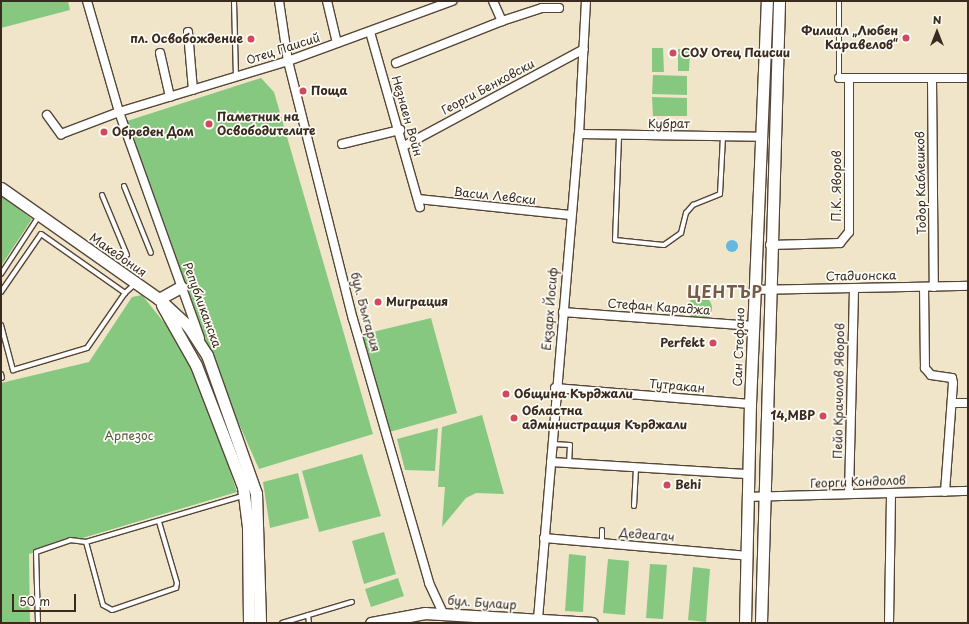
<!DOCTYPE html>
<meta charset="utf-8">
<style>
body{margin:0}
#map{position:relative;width:969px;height:624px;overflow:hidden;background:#f0e5c9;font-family:"Playpen Sans",sans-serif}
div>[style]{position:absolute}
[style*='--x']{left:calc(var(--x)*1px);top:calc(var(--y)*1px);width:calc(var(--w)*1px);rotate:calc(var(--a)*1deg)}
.green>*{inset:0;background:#87c880}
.round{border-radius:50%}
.water>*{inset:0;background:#64b8e0}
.roads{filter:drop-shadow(1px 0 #564638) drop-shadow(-1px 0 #564638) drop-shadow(0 1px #564638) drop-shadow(0 -1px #564638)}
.lane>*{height:4px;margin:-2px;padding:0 2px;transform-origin:2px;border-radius:2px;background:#fff}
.street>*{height:8px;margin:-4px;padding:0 4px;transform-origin:4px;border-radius:4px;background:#fff}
.secondary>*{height:11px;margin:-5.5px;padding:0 5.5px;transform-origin:5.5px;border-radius:5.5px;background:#fff}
.dots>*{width:11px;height:11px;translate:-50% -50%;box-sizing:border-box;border:2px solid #fdfcf7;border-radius:50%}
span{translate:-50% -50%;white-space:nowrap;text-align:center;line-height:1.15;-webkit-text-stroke:3.5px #fdfcf7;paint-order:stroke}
.poi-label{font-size:12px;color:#3b2a1e;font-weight:700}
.right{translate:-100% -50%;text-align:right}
.left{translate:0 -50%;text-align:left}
.street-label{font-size:12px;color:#3b2a1e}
.park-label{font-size:12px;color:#52593b}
.district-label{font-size:16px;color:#755c49;font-weight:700;letter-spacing:1px}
.frame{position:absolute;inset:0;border:2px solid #3b2a1e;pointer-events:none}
.north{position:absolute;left:917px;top:12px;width:40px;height:40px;-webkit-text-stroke:3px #fdfcf7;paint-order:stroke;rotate:0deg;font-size:11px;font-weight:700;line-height:16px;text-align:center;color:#3b2a1e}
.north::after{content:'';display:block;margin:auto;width:14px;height:18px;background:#3b2a1e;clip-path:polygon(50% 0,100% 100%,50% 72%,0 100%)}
.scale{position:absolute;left:12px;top:594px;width:64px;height:18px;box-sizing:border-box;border:2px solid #3b2a1e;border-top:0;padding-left:5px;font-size:12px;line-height:14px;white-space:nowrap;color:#3b2a1e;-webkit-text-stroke:3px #fdfcf7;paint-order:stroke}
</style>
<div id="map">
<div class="green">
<i style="clip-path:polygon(1px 1px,68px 1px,70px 10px,1px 28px)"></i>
<i style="clip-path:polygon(652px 48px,663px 48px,664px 72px,652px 72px)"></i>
<i style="clip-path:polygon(678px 49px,690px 49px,689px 71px,678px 71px)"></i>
<i style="clip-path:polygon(653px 75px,687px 76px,687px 95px,652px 94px)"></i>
<i style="clip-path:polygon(261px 78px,274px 92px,373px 434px,259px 469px,193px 320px,122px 130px,127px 121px)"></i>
<i style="clip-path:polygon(652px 97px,687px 98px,687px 116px,653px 116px)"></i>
<i style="clip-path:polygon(1px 195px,32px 219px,1px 266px)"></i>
<i style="clip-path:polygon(142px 295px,182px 345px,200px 381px,237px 492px,29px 554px,30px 623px,1px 623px,1px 383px,89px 362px,132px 297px)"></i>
<i class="round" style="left:688px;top:296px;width:24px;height:24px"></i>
<i style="clip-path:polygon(431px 318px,457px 413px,386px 433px,360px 335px)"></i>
<i style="clip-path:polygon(482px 415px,504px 494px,476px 493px,466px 498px,442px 527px,445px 487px,438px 487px,442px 427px)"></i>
<i style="clip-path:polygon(438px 428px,435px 471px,405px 470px,397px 439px)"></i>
<i style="clip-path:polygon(362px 454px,381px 516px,319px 532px,302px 471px)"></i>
<i style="clip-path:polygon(298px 473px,309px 518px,270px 528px,263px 482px)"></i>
<i style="clip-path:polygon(384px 532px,396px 574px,364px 584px,352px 541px)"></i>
<i style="clip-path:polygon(569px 554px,586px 556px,583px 612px,565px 611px)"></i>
<i style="clip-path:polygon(608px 559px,629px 561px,625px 615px,603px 613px)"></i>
<i style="clip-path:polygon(650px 564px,667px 565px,663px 619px,646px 618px)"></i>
<i style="clip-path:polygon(693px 567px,710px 569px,706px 622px,688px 620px)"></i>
<i style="clip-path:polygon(398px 578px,404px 596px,371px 607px,365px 589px)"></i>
</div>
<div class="water">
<i class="round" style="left:726px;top:240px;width:12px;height:12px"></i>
</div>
<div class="roads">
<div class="lane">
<i style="--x:234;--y:1;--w:76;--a:88.5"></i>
<i style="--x:839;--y:1;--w:77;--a:90"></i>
<i style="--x:619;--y:137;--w:103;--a:92.2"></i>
<i style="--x:615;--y:240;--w:49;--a:5.8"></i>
<i style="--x:664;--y:245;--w:21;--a:-35"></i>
<i style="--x:681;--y:233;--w:21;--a:-76"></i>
<i style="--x:686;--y:213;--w:11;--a:-49"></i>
<i style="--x:693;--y:205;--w:29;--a:-22"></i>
<i style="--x:720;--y:194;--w:58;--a:-87"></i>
<i style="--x:124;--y:186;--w:72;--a:68.1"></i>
<i style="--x:102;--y:195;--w:65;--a:67.4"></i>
<i style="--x:1;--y:274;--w:69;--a:-56.8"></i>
<i style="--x:1;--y:292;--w:70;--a:-55.4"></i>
<i style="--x:41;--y:234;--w:103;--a:35.1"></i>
<i style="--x:1;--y:325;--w:47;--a:75.1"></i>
<i style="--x:13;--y:370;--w:77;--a:-16.6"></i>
<i style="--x:87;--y:348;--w:67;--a:-55.4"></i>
<i style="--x:125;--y:293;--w:13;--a:-42"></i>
<i style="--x:1;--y:374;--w:4;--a:76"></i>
<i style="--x:552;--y:444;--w:18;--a:3"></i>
<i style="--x:570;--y:445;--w:18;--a:93"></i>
<i style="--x:634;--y:506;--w:39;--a:-87"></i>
<i style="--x:86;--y:542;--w:65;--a:74.9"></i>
<i style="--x:103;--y:605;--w:10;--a:29"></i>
<i style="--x:112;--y:610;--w:68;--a:-19"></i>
<i style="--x:176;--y:588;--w:5;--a:-79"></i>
<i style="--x:177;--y:583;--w:64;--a:-106.4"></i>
<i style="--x:602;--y:543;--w:13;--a:-90"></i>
<i style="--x:308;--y:615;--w:8;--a:83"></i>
<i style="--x:38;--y:623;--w:71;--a:-91.6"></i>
<i style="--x:36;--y:552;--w:36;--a:-19"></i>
<i style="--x:70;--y:540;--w:16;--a:7"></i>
<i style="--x:86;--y:542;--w:163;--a:-16.4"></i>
<i style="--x:282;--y:623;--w:73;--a:-16.7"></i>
</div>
<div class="street">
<i style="--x:87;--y:1;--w:116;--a:73.9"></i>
<i style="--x:119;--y:112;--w:240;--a:70.3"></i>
<i style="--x:279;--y:1;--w:61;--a:81.5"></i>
<i style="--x:288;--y:61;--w:266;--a:75.9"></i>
<i style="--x:353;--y:319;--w:275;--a:73.9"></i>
<i style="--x:429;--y:583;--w:33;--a:65"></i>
<i style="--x:327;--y:1;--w:43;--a:76.6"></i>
<i style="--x:493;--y:1;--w:22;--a:66"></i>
<i style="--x:188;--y:32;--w:58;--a:85.1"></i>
<i style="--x:370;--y:32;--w:182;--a:74.1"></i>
<i style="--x:160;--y:53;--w:45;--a:77.2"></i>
<i style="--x:396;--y:63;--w:114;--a:-21.6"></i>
<i style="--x:502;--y:21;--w:42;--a:-18"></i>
<i style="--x:542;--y:8;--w:17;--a:0"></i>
<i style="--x:839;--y:78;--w:129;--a:0"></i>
<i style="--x:932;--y:78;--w:209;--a:89.5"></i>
<i style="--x:47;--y:115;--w:24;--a:54"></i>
<i style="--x:61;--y:134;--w:62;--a:-20.8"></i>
<i style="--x:119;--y:112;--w:177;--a:-16.8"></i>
<i style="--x:288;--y:61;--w:175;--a:-20.1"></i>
<i style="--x:579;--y:134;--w:181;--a:0.9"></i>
<i style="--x:342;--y:144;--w:60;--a:-13.6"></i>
<i style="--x:404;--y:146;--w:204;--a:-28.3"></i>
<i style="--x:418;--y:199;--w:153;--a:6"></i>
<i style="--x:770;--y:245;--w:70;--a:-1.6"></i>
<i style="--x:840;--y:243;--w:14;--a:-51"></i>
<i style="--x:849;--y:232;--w:154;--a:-90"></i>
<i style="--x:924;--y:287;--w:81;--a:89.3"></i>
<i style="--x:925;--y:368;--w:9;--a:49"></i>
<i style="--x:931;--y:375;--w:21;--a:8"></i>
<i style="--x:952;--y:378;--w:5;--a:79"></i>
<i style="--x:953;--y:383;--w:109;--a:94.2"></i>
<i style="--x:754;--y:290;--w:214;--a:-1.1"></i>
<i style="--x:563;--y:312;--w:191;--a:4.2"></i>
<i style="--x:555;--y:388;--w:196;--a:4.7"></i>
<i style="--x:954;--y:403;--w:14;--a:0"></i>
<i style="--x:551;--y:462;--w:199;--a:3.5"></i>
<i style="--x:849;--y:494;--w:206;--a:-88.6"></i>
<i style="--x:749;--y:497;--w:219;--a:-1.6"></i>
<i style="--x:544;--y:538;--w:205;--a:5"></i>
<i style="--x:538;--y:619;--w:487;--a:-85.2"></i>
<i style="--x:579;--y:134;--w:133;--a:-87"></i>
<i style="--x:889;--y:623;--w:130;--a:-89.1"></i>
</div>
<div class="secondary">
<i style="--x:1;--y:188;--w:193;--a:35.1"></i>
<i style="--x:159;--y:299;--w:40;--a:43"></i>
<i style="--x:188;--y:326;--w:35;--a:57"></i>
<i style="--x:207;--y:355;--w:146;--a:70.5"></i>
<i style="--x:256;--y:493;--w:130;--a:88.2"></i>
<i style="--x:159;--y:299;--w:25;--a:-29"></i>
<i style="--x:162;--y:305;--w:69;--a:60.5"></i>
<i style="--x:196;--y:365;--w:131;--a:68.9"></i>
<i style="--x:243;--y:487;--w:40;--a:82.9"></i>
<i style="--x:248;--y:527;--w:96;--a:89.4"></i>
<i style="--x:371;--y:623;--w:55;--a:-10.5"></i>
<i style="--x:425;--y:613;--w:167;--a:3.4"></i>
<i style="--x:745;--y:623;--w:219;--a:-88.7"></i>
<i style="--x:750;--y:404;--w:403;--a:-87.6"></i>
<i style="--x:761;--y:623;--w:622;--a:-88.34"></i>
</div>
</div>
<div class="dots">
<i style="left:906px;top:38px;background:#d1495b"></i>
<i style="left:251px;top:39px;background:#d1495b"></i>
<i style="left:673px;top:53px;background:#d1495b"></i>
<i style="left:303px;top:91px;background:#d1495b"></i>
<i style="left:209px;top:124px;background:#d1495b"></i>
<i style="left:104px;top:132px;background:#d1495b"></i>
<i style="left:378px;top:302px;background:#d1495b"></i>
<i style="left:713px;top:343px;background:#d1495b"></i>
<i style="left:506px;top:394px;background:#d1495b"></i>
<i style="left:823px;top:416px;background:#d1495b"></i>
<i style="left:514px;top:418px;background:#d1495b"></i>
<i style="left:667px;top:485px;background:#d1495b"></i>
</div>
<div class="poi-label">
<span class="right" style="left:898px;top:38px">Филиал „Любен<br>Каравелов“</span>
<span class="right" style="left:243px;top:39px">пл. Освобождение</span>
<span class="left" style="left:681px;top:53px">СОУ Отец Паисии</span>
<span class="left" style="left:311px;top:91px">Поща</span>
<span class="left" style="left:217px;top:124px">Паметник на<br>Освободителите</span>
<span class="left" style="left:112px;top:132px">Обреден Дом</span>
<span class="left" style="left:386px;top:302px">Миграция</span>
<span class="right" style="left:705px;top:343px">Perfekt</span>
<span class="left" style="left:514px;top:394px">Община Кърджали</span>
<span class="left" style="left:522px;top:418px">Областна<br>администрация Кърджали</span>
<span class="right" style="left:815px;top:416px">14,МВР</span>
<span class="left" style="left:675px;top:485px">Behi</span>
</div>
<div class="street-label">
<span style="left:283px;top:49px;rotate:-18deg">Отец Паисий</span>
<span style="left:488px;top:87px;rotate:-28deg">Георги Бенковски</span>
<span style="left:407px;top:116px;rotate:74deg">Незнаен Войн</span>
<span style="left:669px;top:124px">Кубрат</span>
<span style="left:921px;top:183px;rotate:-91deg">Тодор Каблешков</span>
<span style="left:837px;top:186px;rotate:-90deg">П.К. Яворов</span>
<span style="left:495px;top:196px;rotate:6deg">Васил Левски</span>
<span style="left:118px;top:255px;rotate:35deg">Македония</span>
<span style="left:861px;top:276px;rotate:-1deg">Стадионска</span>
<span style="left:202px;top:305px;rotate:70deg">Републиканска</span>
<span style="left:659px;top:307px;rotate:4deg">Стефан Караджа</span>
<span style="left:550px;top:309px;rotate:-85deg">Екзарх Йосиф</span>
<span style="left:365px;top:312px;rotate:75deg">бул. България</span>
<span style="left:739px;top:347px;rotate:-88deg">Сан Стефано</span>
<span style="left:677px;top:386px;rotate:5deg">Тутракан</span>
<span style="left:839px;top:391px;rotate:-89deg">Пейо Крачолов Яворов</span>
<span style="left:858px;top:482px;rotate:-2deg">Георги Кондолов</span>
<span style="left:647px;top:535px;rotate:5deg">Дедеагач</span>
<span style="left:482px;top:603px;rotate:4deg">бул. Булаир</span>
</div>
<div class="park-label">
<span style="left:129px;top:436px">Арпезос</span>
</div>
<div class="district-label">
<span style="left:725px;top:291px">ЦЕНТЪР</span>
</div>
<div class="frame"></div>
<div class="north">N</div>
<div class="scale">50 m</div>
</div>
